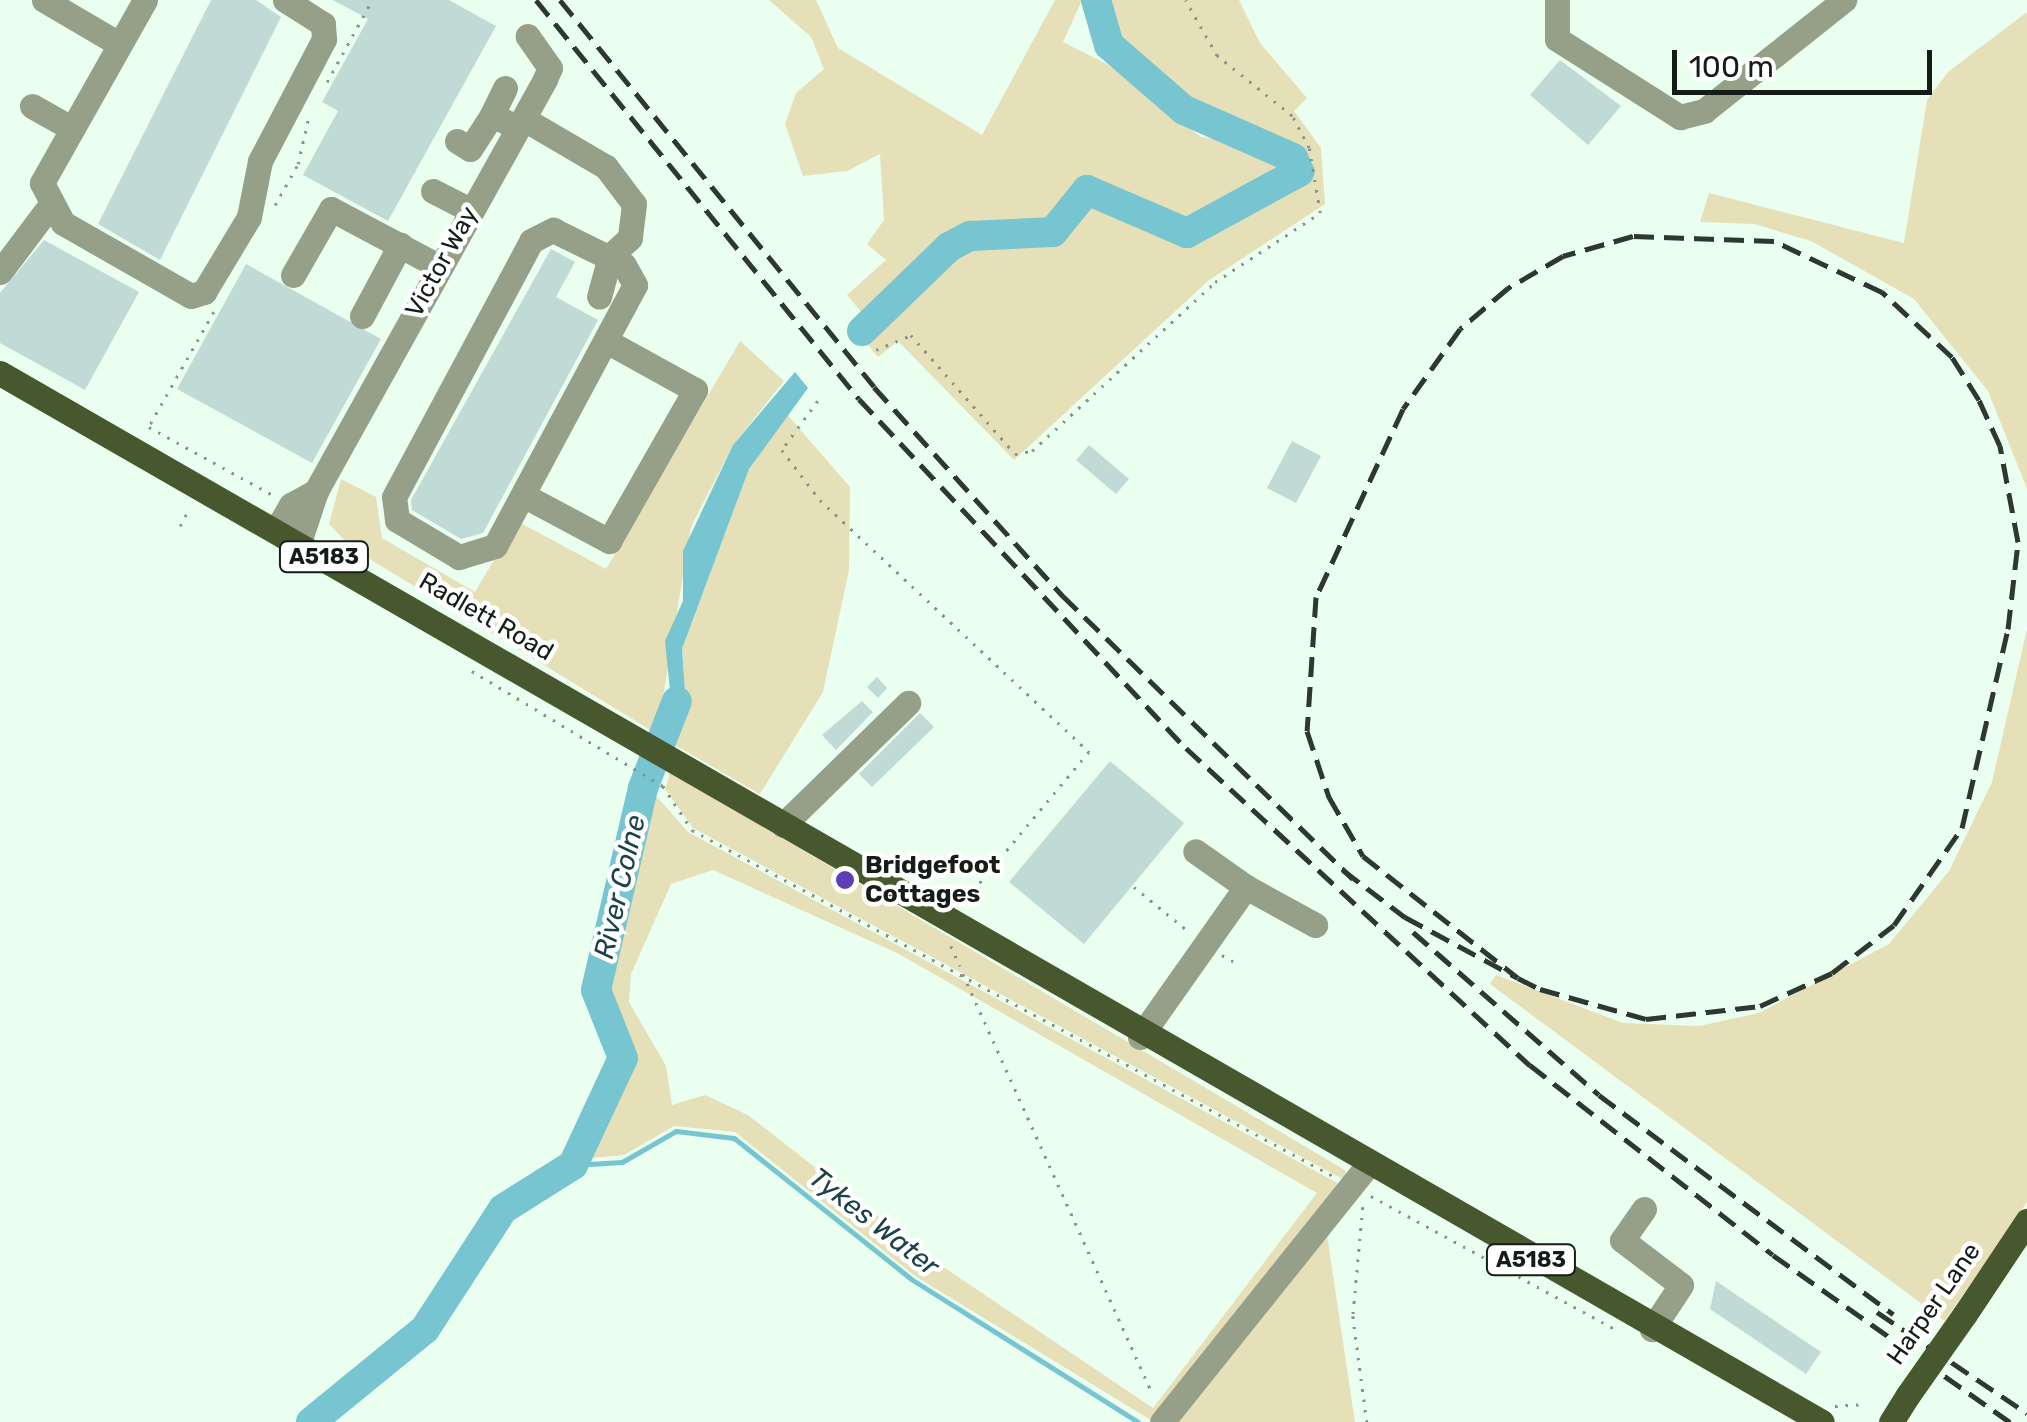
<!DOCTYPE html>
<html>
<head>
<meta charset="utf-8">
<style>
	body { margin:0 }
	#map { position:relative; width:2027px; height:1422px; overflow:hidden; background:#eaffef; font-family:Rubik,sans-serif }
	div>[style] { position:absolute }
	.green>* { inset:0; background:#e6e0b9 }
	.water>* { inset:0; background:#77c5d0 }
	.stream>* { height:5px; margin:-2.5px; padding:0 2.5px; transform-origin:2.5px; border-radius:2.5px; background:#77c5d0 }
	.river>* { height:30px; margin:-15px; padding:0 15px; transform-origin:15px; border-radius:15px; background:#77c5d0 }
	.building>* { inset:0; background:#c0dbd5 }
	.path>* { height:2.5px; margin-top:-1.25px; transform-origin:0; background:repeating-linear-gradient(90deg,#859388 0 2.5px,transparent 0 10.5px) }
	.minor>* { height:25px; margin:-12.5px; padding:0 12.5px; transform-origin:12.5px; border-radius:12.5px; background:#96a089 }
	.major>* { height:25px; margin:-12.5px; padding:0 12.5px; transform-origin:12.5px; border-radius:12.5px; background:#47582e }
	.rail>* { height:5px; margin-top:-2.5px; transform-origin:0; background:repeating-linear-gradient(90deg,#2f3731 0 20px,transparent 0 30px) }
	.major-bridge>* { height:25px; margin:-12.5px; padding:0 12.5px; transform-origin:12.5px; border-radius:12.5px; background:#47582e }
	.dots>* { width:28px; height:28px; translate:-50% -50%; box-sizing:border-box; border:5px solid #fff; border-radius:50% }
	span { translate:-50% -50%; white-space:nowrap; text-align:center; line-height:1.15; -webkit-text-stroke:9px #fff; paint-order:stroke }
	.shield-label span { padding:2px 8px; background:#fff; border:2px solid; border-radius:8px; -webkit-text-stroke-width:0 }
	.shield-label { font-size:22px; color:#161d18; font-weight:700 }
	.street-label { font-size:25px; color:#161d18 }
	.poi-label { font-size:25px; color:#161d18; font-weight:700 }
	.left { translate:0 -50%; text-align:left }
	.water-label { font-size:28px; color:#1d4247; font-style:italic }
	.scale { position:absolute; left:1672px; top:50px; width:260px; height:45px; box-sizing:border-box; border:5px solid #161d18; border-top:0; padding-left:12px; font-size:30px; line-height:35px; white-space:nowrap; color:#161d18; -webkit-text-stroke:8px #fff; paint-order:stroke }
</style>
</head>
<body>
<div id="map">
	<div class="green">
		<div style="clip-path:polygon(769px 0,816px 0,838px 48px,982px 135px,1055px 0,1082px 0,1063px 42px,1109px 65px,1201px 137px,1237px 142px,1282px 167px,1280px 180px,1190px 223px,1191px 234px,1280px 193px,1303px 174px,1296px 154px,1185px 105px,1113px 42px,1101px 0,1239px 0,1260px 43px,1307px 98px,1294px 111px,1321px 148px,1325px 204px,1208px 281px,1014px 460px,898px 341px,878px 357px,851px 324px,863px 314px,847px 295px,886px 260px,867px 244px,884px 220px,880px 154px,847px 171px,803px 176px,785px 124px,796px 93px,824px 69px,811px 37px)"></div>
		<div style="clip-path:polygon(2027px 12px,2027px 489px,1988px 391px,1914px 299px,1811px 241px,1754px 224px,1700px 222px,1709px 193px,1904px 243px,1927px 100px,1948px 72px)"></div>
		<div style="clip-path:polygon(740px 341px,784px 381px,733px 445px,691px 527px,657px 734px,353px 549px,329px 524px,341px 479px,376px 497px,382px 538px,475px 592px,517px 521px,606px 569px)"></div>
		<div style="clip-path:polygon(785px 412px,850px 487px,849px 570px,823px 692px,760px 794px,673px 744px,686px 704px,682px 649px,749px 469px)"></div>
		<div style="clip-path:polygon(2027px 629px,2027px 1202px,1945px 1321px,1490px 984px,1496px 975px,1623px 1023px,1699px 1026px,1759px 1013px,1889px 944px,1949px 871px,1992px 782px)"></div>
		<div style="clip-path:polygon(670px 772px,1345px 1170px,1350px 1183px,693px 828px,665px 789px)"></div>
		<div style="clip-path:polygon(evenodd,650px 789px,688px 832px,1343px 1186px,1154px 1422px,915px 1276px,735px 1132px,674px 1126px,624px 1155px,581px 1159px,629px 1057px,599px 986px,650px 789px,713px 870px,899px 954px,1317px 1193px,1153px 1408px,942px 1266px,748px 1115px,705px 1095px,672px 1105px,666px 1066px,629px 1002px,631px 974px,671px 884px,713px 870px)"></div>
		<div style="clip-path:polygon(1327px 1235px,1355px 1422px,1176px 1422px)"></div>
	</div>
	<div class="water">
		<div style="clip-path:polygon(795px 372px,808px 388px,749px 469px,682px 649px,686px 704px,673px 744px,657px 734px,670px 691px,665px 641px,683px 601px,683px 551px,733px 445px)"></div>
	</div>
	<div class="stream">
		<div style="left:573px;top:1165px;width:49px;rotate:-3.5deg"></div>
		<div style="left:622px;top:1162px;width:62px;rotate:-29.9deg"></div>
		<div style="left:676px;top:1131px;width:58px;rotate:6.9deg"></div>
		<div style="left:734px;top:1138px;width:226px;rotate:38.5deg"></div>
		<div style="left:911px;top:1279px;width:268px;rotate:32.2deg"></div>
	</div>
	<div class="river">
		<div style="left:862px;top:331px;width:121px;rotate:-44deg"></div>
		<div style="left:949px;top:247px;width:24px;rotate:-28deg"></div>
		<div style="left:970px;top:236px;width:83px;rotate:-2.8deg"></div>
		<div style="left:1053px;top:232px;width:54px;rotate:-51deg"></div>
		<div style="left:1087px;top:190px;width:109px;rotate:23.3deg"></div>
		<div style="left:1187px;top:233px;width:128px;rotate:-28.6deg"></div>
		<div style="left:1299px;top:172px;width:15px;rotate:-113deg"></div>
		<div style="left:1293px;top:158px;width:119px;rotate:-156.2deg"></div>
		<div style="left:1184px;top:110px;width:99px;rotate:-139.1deg"></div>
		<div style="left:1109px;top:45px;width:47px;rotate:-106.1deg"></div>
		<div style="left:311px;top:1422px;width:147px;rotate:-39.2deg"></div>
		<div style="left:425px;top:1329px;width:143px;rotate:-57deg"></div>
		<div style="left:503px;top:1209px;width:83px;rotate:-32.2deg"></div>
		<div style="left:573px;top:1165px;width:118px;rotate:-65deg"></div>
		<div style="left:623px;top:1058px;width:73px;rotate:-111.7deg"></div>
		<div style="left:596px;top:990px;width:207px;rotate:-76.9deg"></div>
		<div style="left:643px;top:788px;width:93px;rotate:-68.7deg"></div>
	</div>
	<div class="building">
		<div style="clip-path:polygon(211px 0,256px 0,281px 17px,160px 260px,98px 224px)"></div>
		<div style="clip-path:polygon(333px 0,449px 0,496px 26px,388px 221px,303px 175px,338px 111px,322px 102px,368px 19px)"></div>
		<div style="clip-path:polygon(1560px 60px,1621px 106px,1588px 145px,1530px 95px)"></div>
		<div style="clip-path:polygon(44px 240px,139px 292px,85px 390px,0 343px,0 293px)"></div>
		<div style="clip-path:polygon(551px 249px,575px 262px,556px 297px,598px 320px,483px 533px,461px 539px,412px 510px,411px 500px)"></div>
		<div style="clip-path:polygon(246px 264px,381px 339px,312px 463px,177px 389px)"></div>
		<div style="clip-path:polygon(1292px 441px,1321px 456px,1296px 503px,1267px 488px)"></div>
		<div style="clip-path:polygon(1089px 445px,1129px 479px,1116px 494px,1076px 460px)"></div>
		<div style="clip-path:polygon(877px 677px,887px 688px,878px 698px,867px 687px)"></div>
		<div style="clip-path:polygon(862px 701px,873px 712px,836px 750px,822px 735px)"></div>
		<div style="clip-path:polygon(920px 713px,934px 727px,872px 787px,859px 774px)"></div>
		<div style="clip-path:polygon(1110px 761px,1184px 823px,1084px 944px,1009px 882px)"></div>
		<div style="clip-path:polygon(1716px 1281px,1821px 1352px,1806px 1374px,1710px 1309px)"></div>
	</div>
	<div class="path">
		<div style="left:327px;top:82px;width:94px;rotate:-61.2deg"></div>
		<div style="left:275px;top:205px;width:47px;rotate:-60.7deg"></div>
		<div style="left:298px;top:164px;width:50px;rotate:-77.3deg"></div>
		<div style="left:214px;top:312px;width:132px;rotate:119.5deg"></div>
		<div style="left:149px;top:427px;width:139px;rotate:28.8deg"></div>
		<div style="left:876px;top:350px;width:38px;rotate:-23deg"></div>
		<div style="left:911px;top:335px;width:158px;rotate:48.8deg"></div>
		<div style="left:1015px;top:454px;width:17px;rotate:-10deg"></div>
		<div style="left:1032px;top:451px;width:249px;rotate:-42.7deg"></div>
		<div style="left:1215px;top:282px;width:126px;rotate:-33.3deg"></div>
		<div style="left:1320px;top:213px;width:66px;rotate:-99.6deg"></div>
		<div style="left:1309px;top:148px;width:36px;rotate:-118deg"></div>
		<div style="left:1292px;top:116px;width:96px;rotate:-141.3deg"></div>
		<div style="left:1217px;top:56px;width:64px;rotate:-119.7deg"></div>
		<div style="left:818px;top:401px;width:61px;rotate:126.3deg"></div>
		<div style="left:782px;top:450px;width:63px;rotate:52.8deg"></div>
		<div style="left:820px;top:500px;width:369px;rotate:43.1deg"></div>
		<div style="left:1089px;top:752px;width:195px;rotate:129.8deg"></div>
		<div style="left:180px;top:526px;width:19px;rotate:-62deg"></div>
		<div style="left:472px;top:671px;width:223px;rotate:31.1deg"></div>
		<div style="left:663px;top:786px;width:53px;rotate:56.6deg"></div>
		<div style="left:692px;top:830px;width:728px;rotate:28.36deg"></div>
		<div style="left:1134px;top:887px;width:68px;rotate:39.1deg"></div>
		<div style="left:951px;top:946px;width:22px;rotate:66deg"></div>
		<div style="left:1222px;top:955px;width:18px;rotate:29deg"></div>
		<div style="left:963px;top:974px;width:462px;rotate:65.7deg"></div>
		<div style="left:1371px;top:1196px;width:282px;rotate:28.6deg"></div>
		<div style="left:1363px;top:1207px;width:109px;rotate:95.2deg"></div>
		<div style="left:1353px;top:1316px;width:107px;rotate:82.5deg"></div>
		<div style="left:1835px;top:1406px;width:29px;rotate:-4deg"></div>
	</div>
	<div class="minor">
		<div style="left:44px;top:0;width:87px;rotate:30.4deg"></div>
		<div style="left:145px;top:0;width:210px;rotate:119.4deg"></div>
		<div style="left:42px;top:183px;width:45px;rotate:62.3deg"></div>
		<div style="left:63px;top:223px;width:147px;rotate:29.7deg"></div>
		<div style="left:191px;top:296px;width:14px;rotate:-17deg"></div>
		<div style="left:204px;top:292px;width:87px;rotate:-59deg"></div>
		<div style="left:249px;top:217px;width:57px;rotate:-78.9deg"></div>
		<div style="left:260px;top:161px;width:138px;rotate:-62.3deg"></div>
		<div style="left:324px;top:39px;width:15px;rotate:-94deg"></div>
		<div style="left:323px;top:24px;width:45px;rotate:-147.7deg"></div>
		<div style="left:1557px;top:0;width:39px;rotate:90deg"></div>
		<div style="left:1557px;top:39px;width:146px;rotate:32.4deg"></div>
		<div style="left:1680px;top:117px;width:25px;rotate:-14deg"></div>
		<div style="left:1704px;top:111px;width:179px;rotate:-38.4deg"></div>
		<div style="left:505px;top:88px;width:30px;rotate:116deg"></div>
		<div style="left:492px;top:115px;width:28px;rotate:26deg"></div>
		<div style="left:32px;top:106px;width:45px;rotate:29.4deg"></div>
		<div style="left:524px;top:119px;width:95px;rotate:30.3deg"></div>
		<div style="left:606px;top:167px;width:46px;rotate:52.9deg"></div>
		<div style="left:634px;top:204px;width:34px;rotate:97deg"></div>
		<div style="left:630px;top:238px;width:27px;rotate:138deg"></div>
		<div style="left:610px;top:256px;width:42px;rotate:105deg"></div>
		<div style="left:457px;top:141px;width:15px;rotate:32deg"></div>
		<div style="left:470px;top:149px;width:40px;rotate:-57.1deg"></div>
		<div style="left:433px;top:191px;width:42px;rotate:27.2deg"></div>
		<div style="left:553px;top:230px;width:79px;rotate:26.2deg"></div>
		<div style="left:624px;top:265px;width:23px;rotate:61deg"></div>
		<div style="left:635px;top:285px;width:296px;rotate:118.2deg"></div>
		<div style="left:495px;top:546px;width:38px;rotate:163deg"></div>
		<div style="left:459px;top:557px;width:72px;rotate:-149.2deg"></div>
		<div style="left:397px;top:520px;width:23px;rotate:-97deg"></div>
		<div style="left:394px;top:497px;width:290px;rotate:-61.8deg"></div>
		<div style="left:531px;top:241px;width:25px;rotate:-27deg"></div>
		<div style="left:0;top:272px;width:81px;rotate:-53deg"></div>
		<div style="left:293px;top:275px;width:76px;rotate:-60.1deg"></div>
		<div style="left:331px;top:209px;width:123px;rotate:28deg"></div>
		<div style="left:362px;top:316px;width:81px;rotate:-61.8deg"></div>
		<div style="left:316px;top:491px;width:471px;rotate:-60.9deg"></div>
		<div style="left:545px;top:79px;width:12px;rotate:-66deg"></div>
		<div style="left:550px;top:68px;width:39px;rotate:-125deg"></div>
		<div style="left:523px;top:495px;width:98px;rotate:28.1deg"></div>
		<div style="left:609px;top:541px;width:174px;rotate:-60.3deg"></div>
		<div style="left:695px;top:390px;width:99px;rotate:-151.1deg"></div>
		<div style="left:277px;top:529px;width:28px;rotate:-60deg"></div>
		<div style="left:291px;top:505px;width:29px;rotate:-29deg"></div>
		<div style="left:316px;top:491px;width:54px;rotate:108.4deg"></div>
		<div style="left:783px;top:825px;width:175px;rotate:-44.3deg"></div>
		<div style="left:1246px;top:887px;width:79px;rotate:28.8deg"></div>
		<div style="left:1140px;top:1037px;width:184px;rotate:-54.8deg"></div>
		<div style="left:1246px;top:887px;width:62px;rotate:-144.8deg"></div>
		<div style="left:1644px;top:1209px;width:38px;rotate:125deg"></div>
		<div style="left:1622px;top:1240px;width:74px;rotate:37.3deg"></div>
		<div style="left:1681px;top:1285px;width:53px;rotate:123.4deg"></div>
		<div style="left:1162px;top:1422px;width:328px;rotate:-51.3deg"></div>
	</div>
	<div class="major">
		<div style="left:0;top:373px;width:2102px;rotate:29.93deg"></div>
		<div style="left:1965px;top:1314px;width:112px;rotate:-56.3deg"></div>
		<div style="left:1891px;top:1422px;width:32px;rotate:-58deg"></div>
	</div>
	<div class="rail">
		<div style="left:536px;top:0;width:513px;rotate:51.01deg"></div>
		<div style="left:859px;top:399px;width:478px;rotate:46.9deg"></div>
		<div style="left:1186px;top:748px;width:468px;rotate:42.7deg"></div>
		<div style="left:1530px;top:1065px;width:308px;rotate:38deg"></div>
		<div style="left:1773px;top:1255px;width:290px;rotate:35.2deg"></div>
		<div style="left:560px;top:0;width:498px;rotate:50.9deg"></div>
		<div style="left:874px;top:387px;width:282px;rotate:47.9deg"></div>
		<div style="left:1063px;top:596px;width:405px;rotate:44.3deg"></div>
		<div style="left:1343px;top:870px;width:78px;rotate:37.2deg"></div>
		<div style="left:1405px;top:917px;width:128px;rotate:28.4deg"></div>
		<div style="left:1518px;top:978px;width:25px;rotate:27deg"></div>
		<div style="left:1540px;top:989px;width:110px;rotate:15.8deg"></div>
		<div style="left:1646px;top:1019px;width:115px;rotate:-6.5deg"></div>
		<div style="left:1760px;top:1006px;width:79px;rotate:-24.6deg"></div>
		<div style="left:1832px;top:973px;width:78px;rotate:-37.7deg"></div>
		<div style="left:1894px;top:925px;width:118px;rotate:-55deg"></div>
		<div style="left:1962px;top:828px;width:204px;rotate:-77deg"></div>
		<div style="left:2008px;top:629px;width:88px;rotate:-83.4deg"></div>
		<div style="left:2018px;top:542px;width:98px;rotate:-100.6deg"></div>
		<div style="left:2000px;top:446px;width:51px;rotate:-114.5deg"></div>
		<div style="left:1979px;top:400px;width:51px;rotate:-122.1deg"></div>
		<div style="left:1952px;top:357px;width:96px;rotate:-137.1deg"></div>
		<div style="left:1882px;top:292px;width:119px;rotate:-154.7deg"></div>
		<div style="left:1774px;top:241px;width:141px;rotate:-178deg"></div>
		<div style="left:1633px;top:236px;width:73px;rotate:164.1deg"></div>
		<div style="left:1563px;top:256px;width:64px;rotate:149.8deg"></div>
		<div style="left:1508px;top:288px;width:63px;rotate:139.5deg"></div>
		<div style="left:1460px;top:329px;width:98px;rotate:125.5deg"></div>
		<div style="left:1403px;top:409px;width:207px;rotate:114.8deg"></div>
		<div style="left:1316px;top:597px;width:134px;rotate:93.8deg"></div>
		<div style="left:1307px;top:731px;width:70px;rotate:71.6deg"></div>
		<div style="left:1329px;top:797px;width:68px;rotate:60deg"></div>
		<div style="left:1363px;top:856px;width:197px;rotate:38.2deg"></div>
		<div style="left:1413px;top:932px;width:247px;rotate:41.2deg"></div>
		<div style="left:1599px;top:1095px;width:367px;rotate:36.7deg"></div>
		<div style="left:1877px;top:1312px;width:181px;rotate:34deg"></div>
	</div>
	<div class="major-bridge">
		<div style="left:1908px;top:1395px;width:99px;rotate:-54.9deg"></div>
	</div>
	<div class="dots">
		<div style="left:845px;top:880px;background:#5d40b8"></div>
	</div>
	<div class="shield-label">
		<span style="left:324px;top:557px">A5183</span>
		<span style="left:1531px;top:1260px">A5183</span>
	</div>
	<div class="street-label">
		<span style="left:442px;top:262px;rotate:-61deg">Victor Way</span>
		<span style="left:486px;top:617px;rotate:30deg">Radlett Road</span>
		<span style="left:1934px;top:1304px;rotate:-55deg">Harper Lane</span>
	</div>
	<div class="poi-label">
		<span class="left" style="left:865px;top:880px">Bridgefoot<br>Cottages</span>
	</div>
	<div class="water-label">
		<span style="left:620px;top:887px;rotate:-77deg">River Colne</span>
		<span style="left:874px;top:1222px;rotate:38deg">Tykes Water</span>
	</div>
	<div class="scale">100 m</div>
</div>
</body>
</html>
